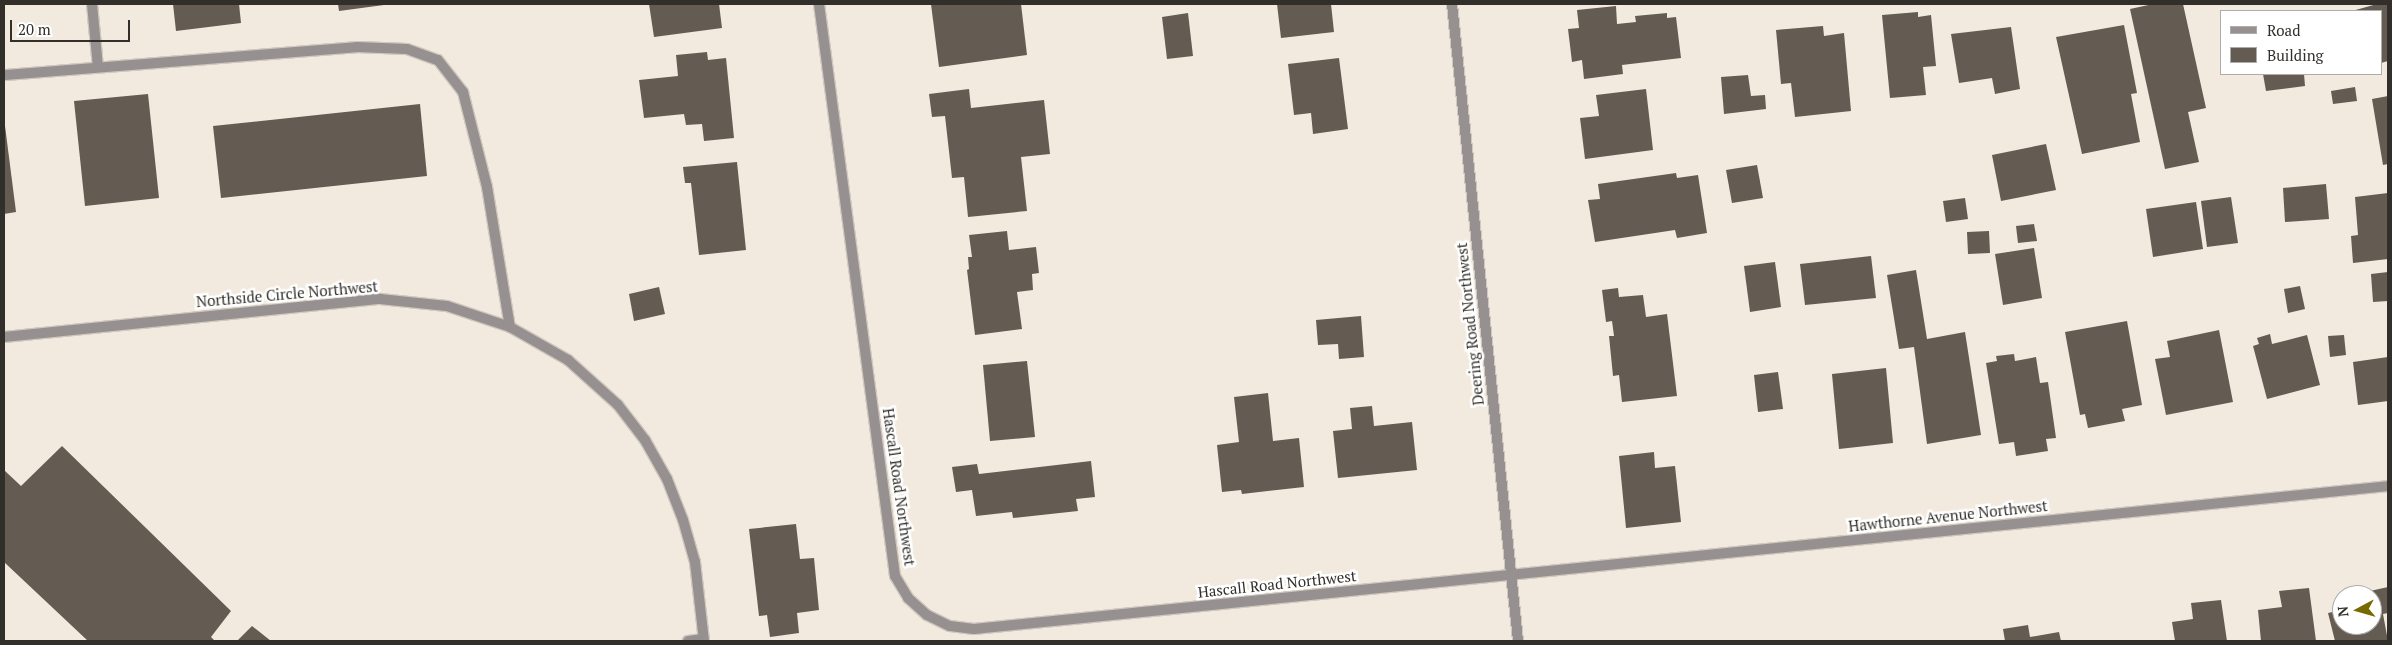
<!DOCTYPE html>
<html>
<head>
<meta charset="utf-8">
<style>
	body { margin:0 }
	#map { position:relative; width:2392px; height:645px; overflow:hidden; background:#f2eadf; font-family:"PT Serif",serif }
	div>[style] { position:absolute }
	.building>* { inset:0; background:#645b52 }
	.roads { filter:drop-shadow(1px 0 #cfc8be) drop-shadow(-1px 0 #cfc8be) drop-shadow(0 1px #cfc8be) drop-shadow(0 -1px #cfc8be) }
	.service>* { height:10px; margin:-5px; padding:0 5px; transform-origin:5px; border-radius:5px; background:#969090 }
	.minor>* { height:10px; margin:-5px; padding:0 5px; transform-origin:5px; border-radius:5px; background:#969090 }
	span { translate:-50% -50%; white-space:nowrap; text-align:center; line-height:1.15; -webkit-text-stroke:5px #fff; paint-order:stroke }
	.street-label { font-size:15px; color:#322f2a }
	.frame { position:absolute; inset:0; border:5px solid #322f2a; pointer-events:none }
	.legend { position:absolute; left:2220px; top:10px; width:162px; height:65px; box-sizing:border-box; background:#fff; border:1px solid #adacaa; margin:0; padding:6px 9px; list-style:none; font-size:15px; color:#322f2a }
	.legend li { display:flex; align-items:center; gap:10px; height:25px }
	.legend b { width:25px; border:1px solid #adacaa }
	.north { position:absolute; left:2332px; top:585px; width:50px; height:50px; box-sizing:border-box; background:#fff; border:1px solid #adacaa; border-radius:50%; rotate:264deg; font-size:14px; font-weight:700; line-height:20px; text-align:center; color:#322f2a }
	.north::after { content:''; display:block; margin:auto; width:18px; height:22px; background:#786900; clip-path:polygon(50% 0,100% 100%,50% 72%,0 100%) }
	.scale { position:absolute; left:10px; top:20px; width:120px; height:22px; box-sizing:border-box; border:2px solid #322f2a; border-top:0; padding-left:6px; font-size:15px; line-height:18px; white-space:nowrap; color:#322f2a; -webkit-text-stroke:4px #fff; paint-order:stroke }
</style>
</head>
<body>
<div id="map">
	<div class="building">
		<div style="clip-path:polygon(173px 4px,239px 4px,241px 23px,176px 31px)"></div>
		<div style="clip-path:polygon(338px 4px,384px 4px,384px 5px,339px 11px)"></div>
		<div style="clip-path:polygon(649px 4px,719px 4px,722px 28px,654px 37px)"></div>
		<div style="clip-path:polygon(931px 4px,1021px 4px,1027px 55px,939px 67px)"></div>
		<div style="clip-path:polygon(1277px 4px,1331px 4px,1334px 32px,1281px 38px)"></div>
		<div style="clip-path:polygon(2153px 4px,2183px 4px,2206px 108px,2188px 112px,2199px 162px,2165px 169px,2130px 9px)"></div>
		<div style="clip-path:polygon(2377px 4px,2388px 4px,2388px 61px,2381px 63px,2381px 11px,2352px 11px)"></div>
		<div style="clip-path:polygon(1616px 6px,1617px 24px,1636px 22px,1635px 16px,1667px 13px,1667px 18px,1676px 17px,1681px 58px,1622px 65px,1623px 74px,1584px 79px,1582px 60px,1572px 62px,1568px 29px,1579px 28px,1577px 10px)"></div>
		<div style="clip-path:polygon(1918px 12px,1918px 17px,1931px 15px,1936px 66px,1923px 67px,1926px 95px,1890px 98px,1882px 15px)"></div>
		<div style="clip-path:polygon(1188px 13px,1193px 56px,1167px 59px,1162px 17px)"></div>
		<div style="clip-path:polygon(2124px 25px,2137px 93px,2131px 94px,2140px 142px,2082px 154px,2056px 37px)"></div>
		<div style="clip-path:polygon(1823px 26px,1824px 36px,1844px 33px,1851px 111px,1795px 117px,1791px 83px,1781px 84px,1776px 30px)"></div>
		<div style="clip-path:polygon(2011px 27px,2020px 89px,1995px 94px,1992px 78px,1959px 83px,1951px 34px)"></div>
		<div style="clip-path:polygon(707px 52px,708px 60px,726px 58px,734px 138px,704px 141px,702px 124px,686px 125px,684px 114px,644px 118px,639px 80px,678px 76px,676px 55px)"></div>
		<div style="clip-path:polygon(1339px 58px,1348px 129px,1313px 134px,1311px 113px,1294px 115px,1288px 64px)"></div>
		<div style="clip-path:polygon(2263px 74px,2304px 74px,2305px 86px,2266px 91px)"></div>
		<div style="clip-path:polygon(1748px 75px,1751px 96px,1765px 95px,1766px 109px,1724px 114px,1721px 77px)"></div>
		<div style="clip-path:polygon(2355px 87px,2357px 101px,2333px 104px,2331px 91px)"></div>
		<div style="clip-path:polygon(969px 89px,971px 108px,1044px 100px,1050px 154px,1021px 157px,1027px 211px,968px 217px,964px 177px,952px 178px,945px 116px,932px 117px,929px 94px)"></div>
		<div style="clip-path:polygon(1646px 89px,1653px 150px,1585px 159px,1580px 118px,1599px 116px,1596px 95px)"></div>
		<div style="clip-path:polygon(148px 94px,159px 198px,85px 206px,74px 101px)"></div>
		<div style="clip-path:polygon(2388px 96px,2388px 164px,2383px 165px,2372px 99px)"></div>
		<div style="clip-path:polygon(420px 104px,427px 176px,221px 198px,213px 126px)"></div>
		<div style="clip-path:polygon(4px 118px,16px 212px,4px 214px)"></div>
		<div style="clip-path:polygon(2046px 144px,2056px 190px,2001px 201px,1992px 155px)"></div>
		<div style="clip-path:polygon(737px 162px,746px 250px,699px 255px,691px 183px,685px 183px,683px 167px)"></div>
		<div style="clip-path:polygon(1757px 165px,1763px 198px,1732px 203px,1726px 170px)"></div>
		<div style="clip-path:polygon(1676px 173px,1677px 178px,1698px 175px,1707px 233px,1677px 238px,1675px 230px,1595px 242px,1588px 200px,1600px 199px,1598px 184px)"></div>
		<div style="clip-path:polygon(2326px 184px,2329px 219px,2285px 222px,2283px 188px)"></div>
		<div style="clip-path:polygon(2388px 193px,2388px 259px,2353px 263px,2351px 236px,2358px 235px,2355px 197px)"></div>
		<div style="clip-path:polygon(2231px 197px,2238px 243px,2207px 247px,2201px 201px)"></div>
		<div style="clip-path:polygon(1965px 198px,1968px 219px,1946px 222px,1943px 201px)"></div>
		<div style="clip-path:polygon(2196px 202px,2203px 249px,2153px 257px,2146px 209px)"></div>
		<div style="clip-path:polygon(2034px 224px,2037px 241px,2018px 243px,2016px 226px)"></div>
		<div style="clip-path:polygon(1007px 231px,1009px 250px,1036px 247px,1039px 273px,1032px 274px,1033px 290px,1017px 292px,1022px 329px,975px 335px,967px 270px,969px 269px,968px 257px,972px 257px,969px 235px)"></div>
		<div style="clip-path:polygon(1989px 231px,1990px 253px,1968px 254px,1967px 232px)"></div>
		<div style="clip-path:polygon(2034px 248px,2042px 298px,2003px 305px,1995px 254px)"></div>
		<div style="clip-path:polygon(1871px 256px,1876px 298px,1805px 305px,1800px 264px)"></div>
		<div style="clip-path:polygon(1775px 262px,1781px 307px,1750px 312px,1744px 266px)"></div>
		<div style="clip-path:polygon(1916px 270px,1927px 339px,1965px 332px,1981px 435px,1927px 444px,1914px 347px,1899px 349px,1887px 275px)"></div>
		<div style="clip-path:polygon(2388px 272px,2388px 301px,2373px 302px,2371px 274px)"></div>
		<div style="clip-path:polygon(2300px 286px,2305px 309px,2288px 313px,2284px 289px)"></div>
		<div style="clip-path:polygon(659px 287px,665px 314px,634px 321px,629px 294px)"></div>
		<div style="clip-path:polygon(1618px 288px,1619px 297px,1643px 295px,1646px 317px,1667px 314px,1677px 396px,1622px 402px,1619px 375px,1613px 376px,1609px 336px,1614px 336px,1612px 321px,1606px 322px,1602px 290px)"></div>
		<div style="clip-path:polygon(1361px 316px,1364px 357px,1339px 359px,1338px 344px,1318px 345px,1316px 320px)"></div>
		<div style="clip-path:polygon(2127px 321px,2142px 405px,2122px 409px,2125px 421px,2088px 428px,2085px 414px,2080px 415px,2065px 332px)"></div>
		<div style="clip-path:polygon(2219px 330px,2233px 402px,2166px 415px,2155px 359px,2170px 357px,2167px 341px)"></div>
		<div style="clip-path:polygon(2270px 334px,2272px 344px,2307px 335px,2320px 385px,2267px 399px,2253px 346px,2259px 344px,2257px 338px)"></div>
		<div style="clip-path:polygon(2344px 335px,2346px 355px,2330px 357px,2328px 336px)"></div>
		<div style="clip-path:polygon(2014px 354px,2015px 361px,2036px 357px,2040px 383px,2048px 382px,2056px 438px,2046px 439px,2048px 451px,2016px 456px,2014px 442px,1999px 444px,1986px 363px,1997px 361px,1996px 356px)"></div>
		<div style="clip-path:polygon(2388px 357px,2388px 401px,2358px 405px,2353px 362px)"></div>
		<div style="clip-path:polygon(1027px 361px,1035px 437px,990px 441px,983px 365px)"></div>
		<div style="clip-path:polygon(1886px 368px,1893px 443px,1839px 449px,1832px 374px)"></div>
		<div style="clip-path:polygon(1778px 372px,1783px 409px,1758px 412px,1754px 375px)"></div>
		<div style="clip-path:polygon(1268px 393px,1273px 441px,1299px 438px,1304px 487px,1242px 494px,1241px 490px,1222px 492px,1217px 445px,1239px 442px,1234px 397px)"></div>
		<div style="clip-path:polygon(1372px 406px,1374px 426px,1412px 422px,1417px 470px,1338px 478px,1333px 431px,1352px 429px,1350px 408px)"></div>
		<div style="clip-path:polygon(62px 446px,231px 611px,211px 637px,215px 641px,88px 641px,4px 562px,4px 470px,21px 486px)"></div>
		<div style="clip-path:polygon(1654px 452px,1655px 468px,1675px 466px,1681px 522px,1626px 528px,1619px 456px)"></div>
		<div style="clip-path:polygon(1091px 461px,1095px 497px,1076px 499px,1078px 511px,1013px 518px,1012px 512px,976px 516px,972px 490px,956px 492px,952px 467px,977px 464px,979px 474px)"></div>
		<div style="clip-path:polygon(796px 524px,800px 559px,814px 558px,819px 610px,797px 613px,799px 633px,770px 637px,767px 615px,759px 616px,749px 529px)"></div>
		<div style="clip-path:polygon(2388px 587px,2388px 613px,2383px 614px,2388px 641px,2335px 641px,2328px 613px,2342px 610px,2342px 625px,2372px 625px,2370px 591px)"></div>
		<div style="clip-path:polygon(2309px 588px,2316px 641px,2261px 641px,2258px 610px,2282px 607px,2279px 591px)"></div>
		<div style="clip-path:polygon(2221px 600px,2227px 641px,2175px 641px,2172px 622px,2193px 619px,2191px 603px)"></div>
		<div style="clip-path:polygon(2028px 625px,2030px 637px,2059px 632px,2061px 641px,2005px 641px,2003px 629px)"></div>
		<div style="clip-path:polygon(252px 626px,271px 641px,237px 641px)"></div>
	</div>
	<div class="roads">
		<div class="service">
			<div style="left:357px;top:47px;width:50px;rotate:2.3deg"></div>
			<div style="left:407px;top:49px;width:33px;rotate:20deg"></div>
			<div style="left:438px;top:60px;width:41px;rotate:52deg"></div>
			<div style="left:463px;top:92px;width:98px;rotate:75.8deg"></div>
			<div style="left:487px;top:187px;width:142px;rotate:80.7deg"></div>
			<div style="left:688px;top:641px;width:15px;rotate:-8deg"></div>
		</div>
		<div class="minor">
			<div style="left:92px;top:4px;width:63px;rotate:84.6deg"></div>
			<div style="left:819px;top:4px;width:577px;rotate:82.43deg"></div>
			<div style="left:895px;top:576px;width:26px;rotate:59deg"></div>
			<div style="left:908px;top:598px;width:25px;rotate:42deg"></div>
			<div style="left:927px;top:615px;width:25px;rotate:26deg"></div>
			<div style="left:950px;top:626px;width:24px;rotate:7deg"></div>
			<div style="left:974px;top:629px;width:1421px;rotate:-5.77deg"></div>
			<div style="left:1452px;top:4px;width:640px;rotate:84.08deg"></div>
			<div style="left:4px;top:75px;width:354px;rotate:-4.5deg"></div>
			<div style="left:4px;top:337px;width:378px;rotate:-5.8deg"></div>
			<div style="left:380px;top:299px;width:67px;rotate:6deg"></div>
			<div style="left:447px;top:306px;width:66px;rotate:18.4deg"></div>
			<div style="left:510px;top:327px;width:67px;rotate:29.6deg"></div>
			<div style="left:568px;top:360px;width:67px;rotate:42deg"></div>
			<div style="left:618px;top:405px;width:44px;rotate:52.4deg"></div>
			<div style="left:645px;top:440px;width:45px;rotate:60.6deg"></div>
			<div style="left:667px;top:479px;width:44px;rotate:68.7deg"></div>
			<div style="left:683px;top:520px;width:44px;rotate:74.1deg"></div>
			<div style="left:695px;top:562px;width:80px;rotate:83.5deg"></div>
		</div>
	</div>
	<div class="street-label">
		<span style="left:287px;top:294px;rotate:-5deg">Northside Circle Northwest</span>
		<span style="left:1470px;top:324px;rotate:-96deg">Deering Road Northwest</span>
		<span style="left:899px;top:487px;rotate:82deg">Hascall Road Northwest</span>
		<span style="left:1948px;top:516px;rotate:-6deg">Hawthorne Avenue Northwest</span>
		<span style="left:1277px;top:584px;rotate:-6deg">Hascall Road Northwest</span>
	</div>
	<div class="frame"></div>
	<ul class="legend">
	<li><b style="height:6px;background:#969090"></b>Road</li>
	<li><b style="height:14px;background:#645b52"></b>Building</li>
	</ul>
	<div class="north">N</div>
	<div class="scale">20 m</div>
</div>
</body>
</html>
